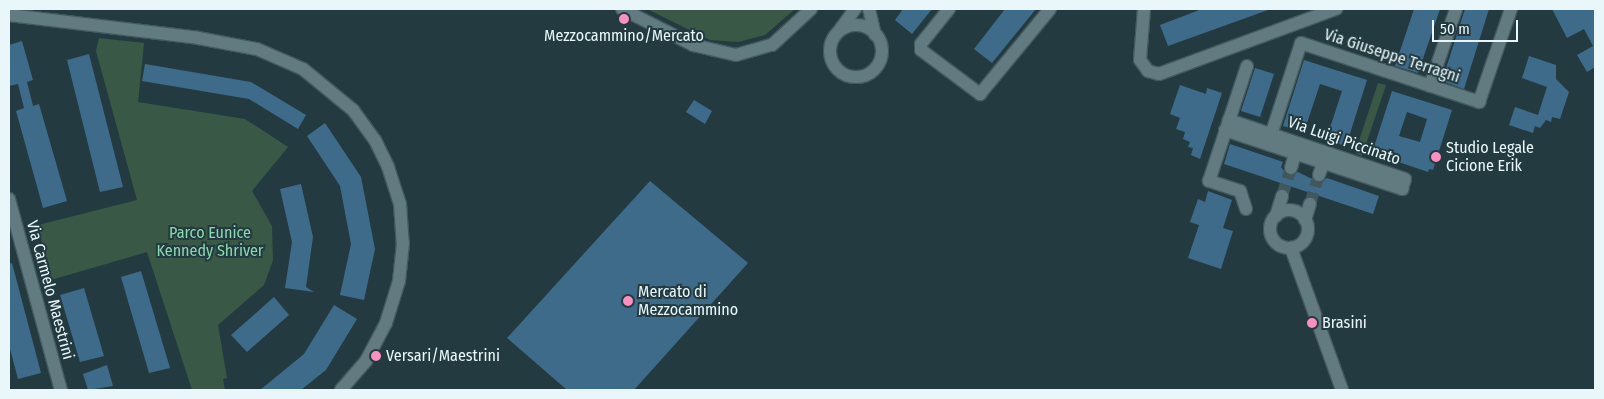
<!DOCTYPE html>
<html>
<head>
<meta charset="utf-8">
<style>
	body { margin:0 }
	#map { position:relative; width:1604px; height:399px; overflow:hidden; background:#233b40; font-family:"Fira Sans Condensed",sans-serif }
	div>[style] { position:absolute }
	.green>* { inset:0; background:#3a5846 }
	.building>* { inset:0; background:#3e6b8a }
	.street-tunnel>* { height:12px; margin-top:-6px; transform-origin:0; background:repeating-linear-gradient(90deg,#41575c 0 12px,transparent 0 18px) }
	.roads { filter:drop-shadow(1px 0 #43595e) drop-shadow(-1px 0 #43595e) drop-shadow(0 1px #43595e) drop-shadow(0 -1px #43595e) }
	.street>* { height:12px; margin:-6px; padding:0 6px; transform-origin:6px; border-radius:6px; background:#617b81 }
	.street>.ring { margin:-6px; padding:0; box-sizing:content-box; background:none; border:12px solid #617b81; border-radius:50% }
	.secondary>* { height:12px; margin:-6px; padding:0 6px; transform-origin:6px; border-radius:6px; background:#617b81 }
	.dots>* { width:14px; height:14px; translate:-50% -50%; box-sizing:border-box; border:2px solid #233b40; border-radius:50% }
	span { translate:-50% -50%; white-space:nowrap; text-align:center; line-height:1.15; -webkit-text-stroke:4px #233b40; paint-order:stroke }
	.poi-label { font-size:16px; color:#e9f7fb }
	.left { translate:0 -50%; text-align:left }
	.street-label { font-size:16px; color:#e9f7fb }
	.park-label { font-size:16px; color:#8bd9ac }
	.frame { position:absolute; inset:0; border:10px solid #e9f7fb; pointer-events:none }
	.scale { position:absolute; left:1432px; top:20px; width:86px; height:22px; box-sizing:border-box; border:2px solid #e9f7fb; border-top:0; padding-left:6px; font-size:15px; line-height:18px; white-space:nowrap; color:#e9f7fb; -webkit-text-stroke:4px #233b40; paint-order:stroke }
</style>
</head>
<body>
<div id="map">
	<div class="green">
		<div style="clip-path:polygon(647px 9px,795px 9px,765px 35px,738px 42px,710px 40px)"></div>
		<div style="clip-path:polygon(99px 38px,144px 43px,138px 102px,245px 119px,288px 147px,252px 191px,272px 226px,273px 260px,264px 285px,218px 325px,227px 378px,223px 379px,225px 390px,192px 390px,147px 252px,51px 280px,38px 225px,137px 200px,96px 51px)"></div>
		<div style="clip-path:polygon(1378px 83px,1386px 85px,1362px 156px,1355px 153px)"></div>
	</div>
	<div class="building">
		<div style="clip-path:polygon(903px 9px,932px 9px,912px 34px,895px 20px)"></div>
		<div style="clip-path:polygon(1005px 9px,1036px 9px,992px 63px,974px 49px)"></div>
		<div style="clip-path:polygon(1202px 9px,1267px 9px,1268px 10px,1168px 46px,1160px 25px)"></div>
		<div style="clip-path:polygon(1414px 9px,1440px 9px,1418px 73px,1395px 66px)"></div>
		<div style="clip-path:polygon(1465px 9px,1489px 9px,1464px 89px,1442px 81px)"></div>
		<div style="clip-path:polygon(1552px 9px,1595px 9px,1595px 67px,1587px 72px,1577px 55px,1593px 46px,1584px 29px,1567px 38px)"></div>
		<div style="clip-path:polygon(22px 41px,33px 80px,27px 82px,33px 106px,39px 104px,67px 201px,43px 208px,16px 111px,24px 108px,18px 84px,9px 86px,9px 45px)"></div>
		<div style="clip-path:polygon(89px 54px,123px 187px,100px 192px,67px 60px)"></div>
		<div style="clip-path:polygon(1529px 56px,1556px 65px,1556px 79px,1569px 92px,1560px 119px,1552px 117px,1551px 122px,1546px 120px,1540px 128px,1535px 126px,1533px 133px,1509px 125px,1515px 107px,1538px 115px,1547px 87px,1522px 78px)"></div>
		<div style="clip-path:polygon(1304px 60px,1367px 80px,1346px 146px,1326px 140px,1342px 91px,1320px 84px,1304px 132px,1283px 126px)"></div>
		<div style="clip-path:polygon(145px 64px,251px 82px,306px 115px,298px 129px,249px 99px,142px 81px)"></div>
		<div style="clip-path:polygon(1255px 68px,1274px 74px,1260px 117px,1241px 111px)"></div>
		<div style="clip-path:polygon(1180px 85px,1206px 94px,1207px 88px,1222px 93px,1200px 159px,1191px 155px,1193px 148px,1188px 147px,1190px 142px,1183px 139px,1185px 132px,1176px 129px,1180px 118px,1170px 114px)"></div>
		<div style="clip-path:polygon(evenodd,1392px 91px,1452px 110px,1433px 170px,1429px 169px,1428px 172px,1372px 153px,1392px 91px,1407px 112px,1427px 119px,1420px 142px,1399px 136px,1407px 112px)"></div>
		<div style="clip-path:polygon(694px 100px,712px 111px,705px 124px,686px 112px)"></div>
		<div style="clip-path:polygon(325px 123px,361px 177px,375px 249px,364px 300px,340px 295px,351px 244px,340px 186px,307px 136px)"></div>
		<div style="clip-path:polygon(1230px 144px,1283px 162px,1281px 167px,1288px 176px,1298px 172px,1320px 183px,1327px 178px,1379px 196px,1373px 214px,1224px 164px)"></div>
		<div style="clip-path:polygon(650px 181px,748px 263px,634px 390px,567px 390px,507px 338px)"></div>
		<div style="clip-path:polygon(301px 184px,313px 237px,306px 287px,314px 292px,285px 288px,292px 242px,280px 189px)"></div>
		<div style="clip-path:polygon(1208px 191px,1232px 200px,1223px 228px,1233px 231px,1221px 269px,1188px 258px,1199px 225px,1190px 222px,1198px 199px,1205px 202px)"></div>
		<div style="clip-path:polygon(12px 263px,41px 373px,18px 379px,9px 345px,9px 264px)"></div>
		<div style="clip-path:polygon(141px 271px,170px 368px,149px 373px,121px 277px)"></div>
		<div style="clip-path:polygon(84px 288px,104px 356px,80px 362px,60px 295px)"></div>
		<div style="clip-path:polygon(274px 297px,289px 315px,247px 352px,231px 335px)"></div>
		<div style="clip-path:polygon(334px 305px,357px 319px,326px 370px,301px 390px,260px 390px,304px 354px)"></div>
		<div style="clip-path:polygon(107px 365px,113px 386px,88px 390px,83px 374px)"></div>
	</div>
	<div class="street-tunnel">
		<div style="left:1282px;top:196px;width:29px;rotate:-72deg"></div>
		<div style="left:1310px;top:204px;width:30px;rotate:-73deg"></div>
	</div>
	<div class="roads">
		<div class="street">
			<div style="left:869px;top:9px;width:26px;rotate:77deg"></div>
			<div style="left:949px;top:9px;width:45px;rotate:128.7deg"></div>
			<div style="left:921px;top:44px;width:6px;rotate:90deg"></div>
			<div style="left:921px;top:50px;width:74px;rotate:36.7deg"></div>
			<div style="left:980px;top:94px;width:110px;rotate:-50.5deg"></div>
			<div style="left:1144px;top:9px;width:51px;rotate:94.5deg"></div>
			<div style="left:1140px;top:60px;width:14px;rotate:54deg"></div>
			<div style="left:1148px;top:71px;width:11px;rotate:15deg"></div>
			<div style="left:1159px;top:74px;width:189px;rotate:-20.2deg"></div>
			<div class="ring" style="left:830px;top:25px;width:40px;height:40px"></div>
			<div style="left:839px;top:31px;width:27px;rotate:-54deg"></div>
			<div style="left:1430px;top:86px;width:81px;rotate:-71.3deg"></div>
			<div style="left:1225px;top:130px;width:187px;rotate:18.4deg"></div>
			<div style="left:1402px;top:189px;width:10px;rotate:-73deg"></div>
			<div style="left:1405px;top:179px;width:186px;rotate:-161.5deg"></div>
			<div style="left:1268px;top:144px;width:106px;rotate:-71.9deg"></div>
			<div style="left:1301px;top:43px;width:188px;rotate:18.3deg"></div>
			<div style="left:1479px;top:102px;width:98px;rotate:-71deg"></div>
			<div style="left:1291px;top:168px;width:15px;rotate:-74deg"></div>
			<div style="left:1319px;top:175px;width:21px;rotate:-71deg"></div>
			<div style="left:1246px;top:209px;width:19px;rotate:-108deg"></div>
			<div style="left:1240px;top:191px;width:33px;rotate:-162deg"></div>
			<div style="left:1209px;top:181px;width:121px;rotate:-71.7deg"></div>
			<div class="ring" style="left:1270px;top:210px;width:26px;height:26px"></div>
			<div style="left:1276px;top:216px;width:21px;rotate:-73deg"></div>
			<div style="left:1305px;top:220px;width:17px;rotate:-73deg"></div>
			<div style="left:1291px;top:248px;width:151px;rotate:70.2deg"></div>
		</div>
		<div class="secondary">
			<div style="left:622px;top:9px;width:80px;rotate:26.9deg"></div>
			<div style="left:693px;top:45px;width:44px;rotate:13.1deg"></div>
			<div style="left:736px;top:55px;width:37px;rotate:-16deg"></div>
			<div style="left:772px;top:45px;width:53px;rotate:-42.7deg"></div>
			<div style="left:9px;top:15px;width:190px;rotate:6.9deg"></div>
			<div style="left:198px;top:38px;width:60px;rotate:10.6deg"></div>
			<div style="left:257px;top:49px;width:50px;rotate:23.5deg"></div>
			<div style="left:303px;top:69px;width:65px;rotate:39.4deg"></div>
			<div style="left:353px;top:110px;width:37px;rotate:54deg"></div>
			<div style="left:375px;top:140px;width:30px;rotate:64deg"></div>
			<div style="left:388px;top:167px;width:39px;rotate:72deg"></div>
			<div style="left:400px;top:204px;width:39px;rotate:86deg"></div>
			<div style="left:403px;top:243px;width:38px;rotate:96deg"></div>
			<div style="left:399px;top:281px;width:44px;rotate:107.2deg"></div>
			<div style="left:386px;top:323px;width:43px;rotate:117.8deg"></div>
			<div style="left:366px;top:361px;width:38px;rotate:131deg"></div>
			<div style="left:9px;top:199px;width:198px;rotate:74.8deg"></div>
		</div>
	</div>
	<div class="dots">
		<div style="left:624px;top:19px;background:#fc8fc2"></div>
		<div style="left:1436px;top:157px;background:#fc8fc2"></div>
		<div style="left:628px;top:301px;background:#fc8fc2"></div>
		<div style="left:1312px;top:323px;background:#fc8fc2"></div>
		<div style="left:376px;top:356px;background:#fc8fc2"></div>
	</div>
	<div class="poi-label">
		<span style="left:624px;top:36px">Mezzocammino/Mercato</span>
		<span class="left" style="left:1446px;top:157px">Studio Legale<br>Cicione Erik</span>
		<span class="left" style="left:638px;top:301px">Mercato di<br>Mezzocammino</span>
		<span class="left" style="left:1322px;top:323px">Brasini</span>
		<span class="left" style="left:386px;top:356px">Versari/Maestrini</span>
	</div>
	<div class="street-label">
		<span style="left:1392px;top:56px;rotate:18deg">Via Giuseppe Terragni</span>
		<span style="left:1344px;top:141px;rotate:19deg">Via Luigi Piccinato</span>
		<span style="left:50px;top:290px;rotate:75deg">Via Carmelo Maestrini</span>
	</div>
	<div class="park-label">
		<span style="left:210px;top:242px">Parco Eunice<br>Kennedy Shriver</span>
	</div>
	<div class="frame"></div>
	<div class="scale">50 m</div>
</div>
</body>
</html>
